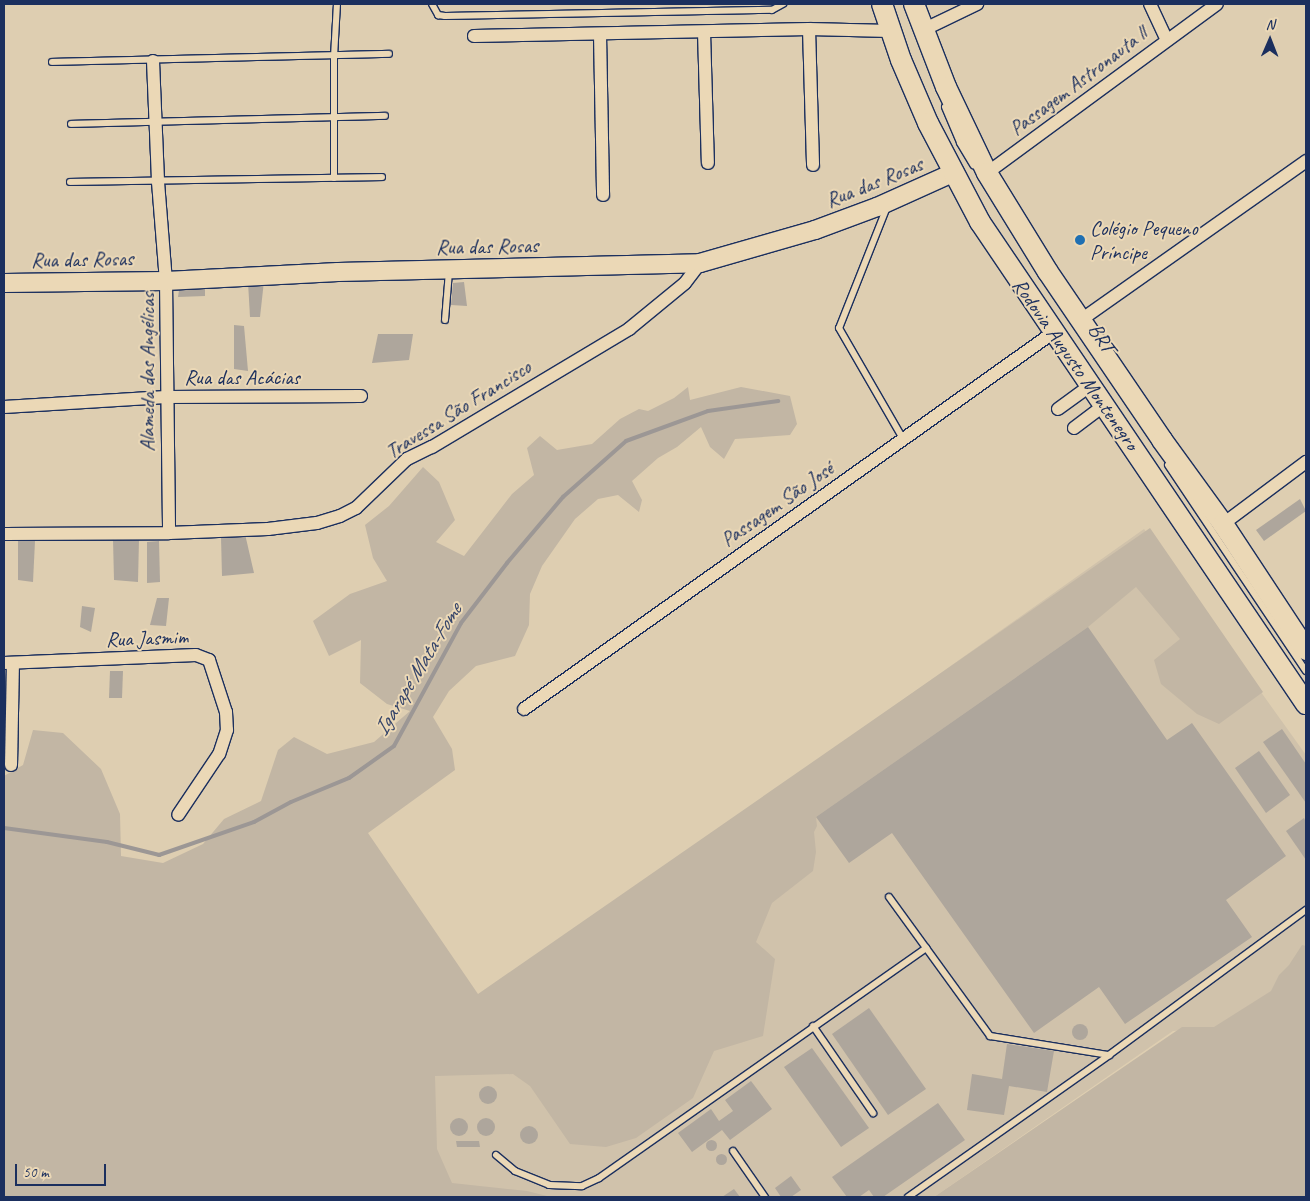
<!DOCTYPE html>
<html>
<head>
<meta charset="utf-8">
<style>
	body { margin:0 }
	#map { position:relative; width:1310px; height:1201px; overflow:hidden; background:#deceb1; font-family:Caveat,sans-serif }
	div>[style] { position:absolute }
	.built>* { inset:0; background:#d0c2ab }
	.green>* { inset:0; background:#c2b6a4 }
	.stream>* { height:4px; margin:-2px; padding:0 2px; transform-origin:2px; border-radius:2px; background:#9c9795 }
	.building>* { inset:0; background:#aea69c }
	.round { border-radius:50% }
	.roads { filter:drop-shadow(1px 0 #1b2f5e) drop-shadow(-1px 0 #1b2f5e) drop-shadow(0 1px #1b2f5e) drop-shadow(0 -1px #1b2f5e) }
	.lane>* { height:6px; margin:-3px; padding:0 3px; transform-origin:3px; border-radius:3px; background:#ebd8b6 }
	.street>* { height:12px; margin:-6px; padding:0 6px; transform-origin:6px; border-radius:6px; background:#ebd8b6 }
	.secondary>* { height:18px; margin:-9px; padding:0 9px; transform-origin:9px; border-radius:9px; background:#ebd8b6 }
	.primary>* { height:20px; margin:-10px; padding:0 10px; transform-origin:10px; border-radius:10px; background:#ebd8b6 }
	.dots>* { width:14px; height:14px; translate:-50% -50%; box-sizing:border-box; border:2px solid #ebd8b6; border-radius:50% }
	span { translate:-50% -50%; white-space:nowrap; text-align:center; line-height:1.15; -webkit-text-stroke:4px #ebd8b6; paint-order:stroke }
	.street-label { font-size:21px; color:#1b2f5e }
	.poi-label { font-size:21px; color:#1b2f5e }
	.left { translate:0 -50%; text-align:left }
	.water-label { font-size:22px; color:#354469; font-style:italic }
	.frame { position:absolute; inset:0; border:5px solid #1b2f5e; pointer-events:none }
	.north { position:absolute; left:1245px; top:15px; width:50px; height:50px; -webkit-text-stroke:4px #ebd8b6; paint-order:stroke; rotate:1deg; font-size:14px; font-weight:700; line-height:20px; text-align:center; color:#1b2f5e }
	.north::after { content:''; display:block; margin:auto; width:18px; height:22px; background:#1b2f5e; clip-path:polygon(50% 0,100% 100%,50% 72%,0 100%) }
	.scale { position:absolute; left:15px; top:1164px; width:91px; height:22px; box-sizing:border-box; border:2px solid #1b2f5e; border-top:0; padding-left:6px; font-size:15px; line-height:18px; white-space:nowrap; color:#1b2f5e; -webkit-text-stroke:4px #ebd8b6; paint-order:stroke }
</style>
</head>
<body>
<div id="map">
	<div class="built">
		<div style="clip-path:polygon(1144px 529px,1306px 755px,1306px 974px,1234px 1025px,1173px 1031px,934px 1197px,457px 1197px,396px 1139px,476px 1002px)"></div>
	</div>
	<div class="green">
		<div style="clip-path:polygon(688px 387px,690px 400px,741px 387px,790px 396px,797px 424px,790px 435px,735px 439px,724px 459px,710px 447px,701px 427px,677px 447px,658px 458px,632px 481px,642px 500px,639px 512px,618px 495px,598px 499px,575px 519px,542px 566px,530px 594px,529px 625px,515px 656px,476px 666px,449px 691px,433px 717px,452px 749px,455px 770px,368px 833px,478px 994px,1150px 528px,1263px 692px,1219px 724px,1197px 714px,1161px 684px,1154px 660px,1180px 639px,1136px 587px,1088px 627px,816px 817px,817px 826px,814px 832px,816px 852px,813px 871px,772px 903px,756px 942px,775px 959px,763px 1036px,714px 1051px,693px 1098px,636px 1138px,606px 1147px,570px 1144px,530px 1086px,513px 1074px,435px 1076px,437px 1149px,452px 1183px,527px 1191px,551px 1197px,4px 1197px,4px 776px,23px 765px,33px 730px,63px 733px,101px 769px,120px 814px,121px 856px,163px 863px,203px 844px,224px 819px,261px 801px,278px 750px,294px 737px,327px 754px,374px 742px,410px 711px,387px 704px,360px 683px,361px 640px,329px 656px,313px 621px,350px 594px,387px 581px,373px 558px,365px 525px,389px 506px,423px 467px,439px 482px,455px 520px,436px 542px,464px 556px,512px 494px,534px 475px,527px 448px,540px 436px,557px 450px,592px 444px,620px 419px,639px 409px,648px 411px,674px 398px)"></div>
		<div style="clip-path:polygon(1302px 945px,1306px 946px,1306px 1197px,934px 1197px,1182px 1027px,1214px 1027px,1271px 991px,1279px 975px,1289px 965px)"></div>
	</div>
	<div class="stream">
		<div style="left:4px;top:828px;width:104px;rotate:7.7deg"></div>
		<div style="left:107px;top:842px;width:54px;rotate:14deg"></div>
		<div style="left:159px;top:855px;width:101px;rotate:-19.2deg"></div>
		<div style="left:254px;top:822px;width:42px;rotate:-28.4deg"></div>
		<div style="left:291px;top:802px;width:63px;rotate:-22.5deg"></div>
		<div style="left:349px;top:778px;width:55px;rotate:-35.4deg"></div>
		<div style="left:394px;top:746px;width:140px;rotate:-61.4deg"></div>
		<div style="left:461px;top:623px;width:76px;rotate:-52.5deg"></div>
		<div style="left:507px;top:563px;width:87px;rotate:-49.7deg"></div>
		<div style="left:563px;top:497px;width:84px;rotate:-41.6deg"></div>
		<div style="left:626px;top:441px;width:87px;rotate:-20.1deg"></div>
		<div style="left:708px;top:411px;width:71px;rotate:-8.1deg"></div>
	</div>
	<div class="building">
		<div style="clip-path:polygon(264px 281px,260px 317px,250px 317px,248px 282px)"></div>
		<div style="clip-path:polygon(464px 282px,467px 306px,451px 305px,453px 283px)"></div>
		<div style="clip-path:polygon(180px 284px,205px 284px,205px 296px,178px 297px)"></div>
		<div style="clip-path:polygon(234px 325px,244px 326px,248px 371px,234px 369px)"></div>
		<div style="clip-path:polygon(378px 334px,413px 334px,409px 360px,372px 363px)"></div>
		<div style="clip-path:polygon(1300px 499px,1306px 511px,1264px 541px,1256px 530px)"></div>
		<div style="clip-path:polygon(245px 534px,254px 573px,222px 576px,221px 537px)"></div>
		<div style="clip-path:polygon(18px 539px,35px 541px,33px 582px,18px 580px)"></div>
		<div style="clip-path:polygon(113px 539px,139px 539px,138px 582px,114px 580px)"></div>
		<div style="clip-path:polygon(159px 541px,160px 582px,147px 583px,147px 542px)"></div>
		<div style="clip-path:polygon(157px 598px,169px 598px,166px 626px,150px 625px)"></div>
		<div style="clip-path:polygon(82px 606px,95px 608px,91px 632px,80px 627px)"></div>
		<div style="clip-path:polygon(1088px 627px,1167px 740px,1192px 723px,1286px 856px,1226px 900px,1252px 937px,1125px 1024px,1099px 987px,1034px 1033px,892px 833px,849px 863px,816px 817px)"></div>
		<div style="clip-path:polygon(110px 671px,123px 671px,122px 698px,109px 698px)"></div>
		<div style="clip-path:polygon(1282px 729px,1306px 764px,1306px 803px,1263px 742px)"></div>
		<div style="clip-path:polygon(1259px 751px,1290px 795px,1266px 813px,1235px 768px)"></div>
		<div style="clip-path:polygon(1304px 818px,1306px 822px,1306px 860px,1286px 831px)"></div>
		<div style="clip-path:polygon(869px 1008px,926px 1089px,888px 1115px,832px 1034px)"></div>
		<div class="round" style="left:1072px;top:1024px;width:16px;height:16px"></div>
		<div style="clip-path:polygon(1007px 1044px,1054px 1051px,1047px 1092px,1009px 1086px,1004px 1115px,967px 1110px,972px 1074px,1002px 1079px)"></div>
		<div style="clip-path:polygon(812px 1048px,869px 1128px,841px 1147px,784px 1067px)"></div>
		<div style="clip-path:polygon(751px 1081px,772px 1109px,730px 1140px,722px 1130px,692px 1152px,678px 1133px,711px 1109px,719px 1121px,733px 1111px,725px 1100px)"></div>
		<div class="round" style="left:479px;top:1086px;width:18px;height:18px"></div>
		<div style="clip-path:polygon(938px 1103px,965px 1140px,883px 1197px,874px 1197px,869px 1190px,859px 1197px,847px 1197px,832px 1177px)"></div>
		<div class="round" style="left:477px;top:1118px;width:18px;height:18px"></div>
		<div class="round" style="left:450px;top:1118px;width:18px;height:18px"></div>
		<div class="round" style="left:520px;top:1126px;width:18px;height:18px"></div>
		<div class="round" style="left:705.5px;top:1139.5px;width:11px;height:11px"></div>
		<div style="clip-path:polygon(456px 1141px,479px 1141px,480px 1147px,457px 1147px)"></div>
		<div class="round" style="left:715.5px;top:1153.5px;width:11px;height:11px"></div>
		<div style="clip-path:polygon(791px 1176px,801px 1190px,791px 1197px,781px 1197px,775px 1188px)"></div>
		<div style="clip-path:polygon(734px 1189px,740px 1197px,722px 1197px)"></div>
	</div>
	<div class="roads">
		<div class="lane">
			<div style="left:432px;top:4px;width:13px;rotate:61deg"></div>
			<div style="left:438px;top:15px;width:7px;rotate:8deg"></div>
			<div style="left:445px;top:16px;width:327px;rotate:-1.1deg"></div>
			<div style="left:772px;top:10px;width:13px;rotate:-29deg"></div>
			<div style="left:52px;top:62px;width:337px;rotate:-1.4deg"></div>
			<div style="left:945px;top:107px;width:39px;rotate:67deg"></div>
			<div style="left:960px;top:143px;width:26px;rotate:59deg"></div>
			<div style="left:71px;top:124px;width:314px;rotate:-1.5deg"></div>
			<div style="left:334px;top:178px;width:121px;rotate:-90deg"></div>
			<div style="left:334px;top:57px;width:53px;rotate:-86.8deg"></div>
			<div style="left:70px;top:182px;width:312px;rotate:-0.9deg"></div>
			<div style="left:887px;top:207px;width:130px;rotate:111.6deg"></div>
			<div style="left:839px;top:328px;width:128px;rotate:60deg"></div>
			<div style="left:445px;top:320px;width:49px;rotate:-85.3deg"></div>
			<div style="left:1168px;top:465px;width:248px;rotate:56.2deg"></div>
			<div style="left:889px;top:897px;width:172px;rotate:54deg"></div>
			<div style="left:990px;top:1036px;width:121px;rotate:9.1deg"></div>
			<div style="left:1109px;top:1055px;width:245px;rotate:-36.4deg"></div>
			<div style="left:813px;top:1026px;width:106px;rotate:55.4deg"></div>
			<div style="left:733px;top:1151px;width:56px;rotate:55.2deg"></div>
			<div style="left:496px;top:1155px;width:25px;rotate:40deg"></div>
			<div style="left:515px;top:1171px;width:37px;rotate:22deg"></div>
			<div style="left:549px;top:1185px;width:33px;rotate:2deg"></div>
			<div style="left:582px;top:1186px;width:19px;rotate:-25deg"></div>
			<div style="left:599px;top:1178px;width:400px;rotate:-35.1deg"></div>
			<div style="left:908px;top:1197px;width:246px;rotate:-35.2deg"></div>
		</div>
		<div class="street">
			<div style="left:1150px;top:4px;width:40px;rotate:65deg"></div>
			<div style="left:809px;top:29px;width:136px;rotate:88.3deg"></div>
			<div style="left:925px;top:29px;width:58px;rotate:-25.7deg"></div>
			<div style="left:704px;top:32px;width:131px;rotate:88.3deg"></div>
			<div style="left:600px;top:34px;width:161px;rotate:88.9deg"></div>
			<div style="left:474px;top:36px;width:335px;rotate:-1.2deg"></div>
			<div style="left:809px;top:29px;width:81px;rotate:1.4deg"></div>
			<div style="left:153px;top:61px;width:121px;rotate:87.6deg"></div>
			<div style="left:158px;top:182px;width:99px;rotate:85.4deg"></div>
			<div style="left:166px;top:281px;width:252px;rotate:89.3deg"></div>
			<div style="left:987px;top:173px;width:285px;rotate:-36.3deg"></div>
			<div style="left:1081px;top:320px;width:276px;rotate:-35.2deg"></div>
			<div style="left:4px;top:407px;width:162px;rotate:-3.5deg"></div>
			<div style="left:166px;top:397px;width:195px;rotate:-0.3deg"></div>
			<div style="left:1058px;top:409px;width:41px;rotate:-36deg"></div>
			<div style="left:1074px;top:428px;width:39px;rotate:-37deg"></div>
			<div style="left:1223px;top:524px;width:104px;rotate:-36.8deg"></div>
			<div style="left:4px;top:534px;width:165px;rotate:-0.3deg"></div>
			<div style="left:169px;top:533px;width:99px;rotate:-2.3deg"></div>
			<div style="left:268px;top:529px;width:49px;rotate:-7deg"></div>
			<div style="left:317px;top:523px;width:24px;rotate:-17deg"></div>
			<div style="left:340px;top:516px;width:18px;rotate:-27deg"></div>
			<div style="left:356px;top:508px;width:71px;rotate:-43.9deg"></div>
			<div style="left:407px;top:459px;width:28px;rotate:-26deg"></div>
			<div style="left:432px;top:447px;width:230px;rotate:-30.9deg"></div>
			<div style="left:629px;top:329px;width:72px;rotate:-39.4deg"></div>
			<div style="left:685px;top:283px;width:25px;rotate:-53deg"></div>
			<div style="left:4px;top:663px;width:192px;rotate:-2.4deg"></div>
			<div style="left:196px;top:655px;width:14px;rotate:21deg"></div>
			<div style="left:209px;top:660px;width:55px;rotate:71.9deg"></div>
			<div style="left:226px;top:712px;width:18px;rotate:87deg"></div>
			<div style="left:227px;top:730px;width:25px;rotate:108deg"></div>
			<div style="left:219px;top:754px;width:73px;rotate:123.9deg"></div>
			<div style="left:524px;top:709px;width:650px;rotate:-35.43deg"></div>
			<div style="left:11px;top:765px;width:102px;rotate:-88.9deg"></div>
		</div>
		<div class="secondary">
			<div style="left:4px;top:283px;width:162px;rotate:-0.7deg"></div>
			<div style="left:166px;top:281px;width:172px;rotate:-3deg"></div>
			<div style="left:338px;top:272px;width:362px;rotate:-1.4deg"></div>
			<div style="left:700px;top:263px;width:120px;rotate:-16deg"></div>
			<div style="left:815px;top:230px;width:66px;rotate:-20.4deg"></div>
			<div style="left:877px;top:207px;width:85px;rotate:-24.2deg"></div>
		</div>
		<div class="primary">
			<div style="left:882px;top:4px;width:59px;rotate:71.3deg"></div>
			<div style="left:901px;top:60px;width:69px;rotate:66.8deg"></div>
			<div style="left:928px;top:123px;width:112px;rotate:62.3deg"></div>
			<div style="left:980px;top:222px;width:582px;rotate:55.93deg"></div>
			<div style="left:914px;top:4px;width:89px;rotate:68.9deg"></div>
			<div style="left:946px;top:87px;width:95px;rotate:64.5deg"></div>
			<div style="left:987px;top:173px;width:116px;rotate:58.4deg"></div>
			<div style="left:1048px;top:272px;width:203px;rotate:55.8deg"></div>
			<div style="left:1162px;top:440px;width:104px;rotate:54deg"></div>
			<div style="left:1223px;top:524px;width:151px;rotate:56.6deg"></div>
		</div>
	</div>
	<div class="dots">
		<div style="left:1080px;top:240px;background:#1f6fb2"></div>
	</div>
	<div class="street-label">
		<span style="left:1078px;top:81px;rotate:-37deg">Passagem Astronauta ll</span>
		<span style="left:874px;top:182px;rotate:-22deg">Rua das Rosas</span>
		<span style="left:487px;top:246px;rotate:-1deg">Rua das Rosas</span>
		<span style="left:82px;top:259px;rotate:-1deg">Rua das Rosas</span>
		<span style="left:1102px;top:338px;rotate:57deg">BRT</span>
		<span style="left:1076px;top:364px;rotate:55deg">Rodovia Augusto Montenegro</span>
		<span style="left:147px;top:372px;rotate:-90deg">Alameda das Angélicas</span>
		<span style="left:242px;top:377px">Rua das Acácias</span>
		<span style="left:458px;top:409px;rotate:-32deg">Travessa São Francisco</span>
		<span style="left:777px;top:504px;rotate:-35deg">Passagem São José</span>
		<span style="left:147px;top:638px;rotate:-2deg">Rua Jasmim</span>
	</div>
	<div class="poi-label">
		<span class="left" style="left:1090px;top:240px">Colégio Pequeno<br>Príncipe</span>
	</div>
	<div class="water-label">
		<span style="left:418px;top:670px;rotate:-59deg">Igarapé Mata-Fome</span>
	</div>
	<div class="frame"></div>
	<div class="north">N</div>
	<div class="scale">50 m</div>
</div>
</body>
</html>
